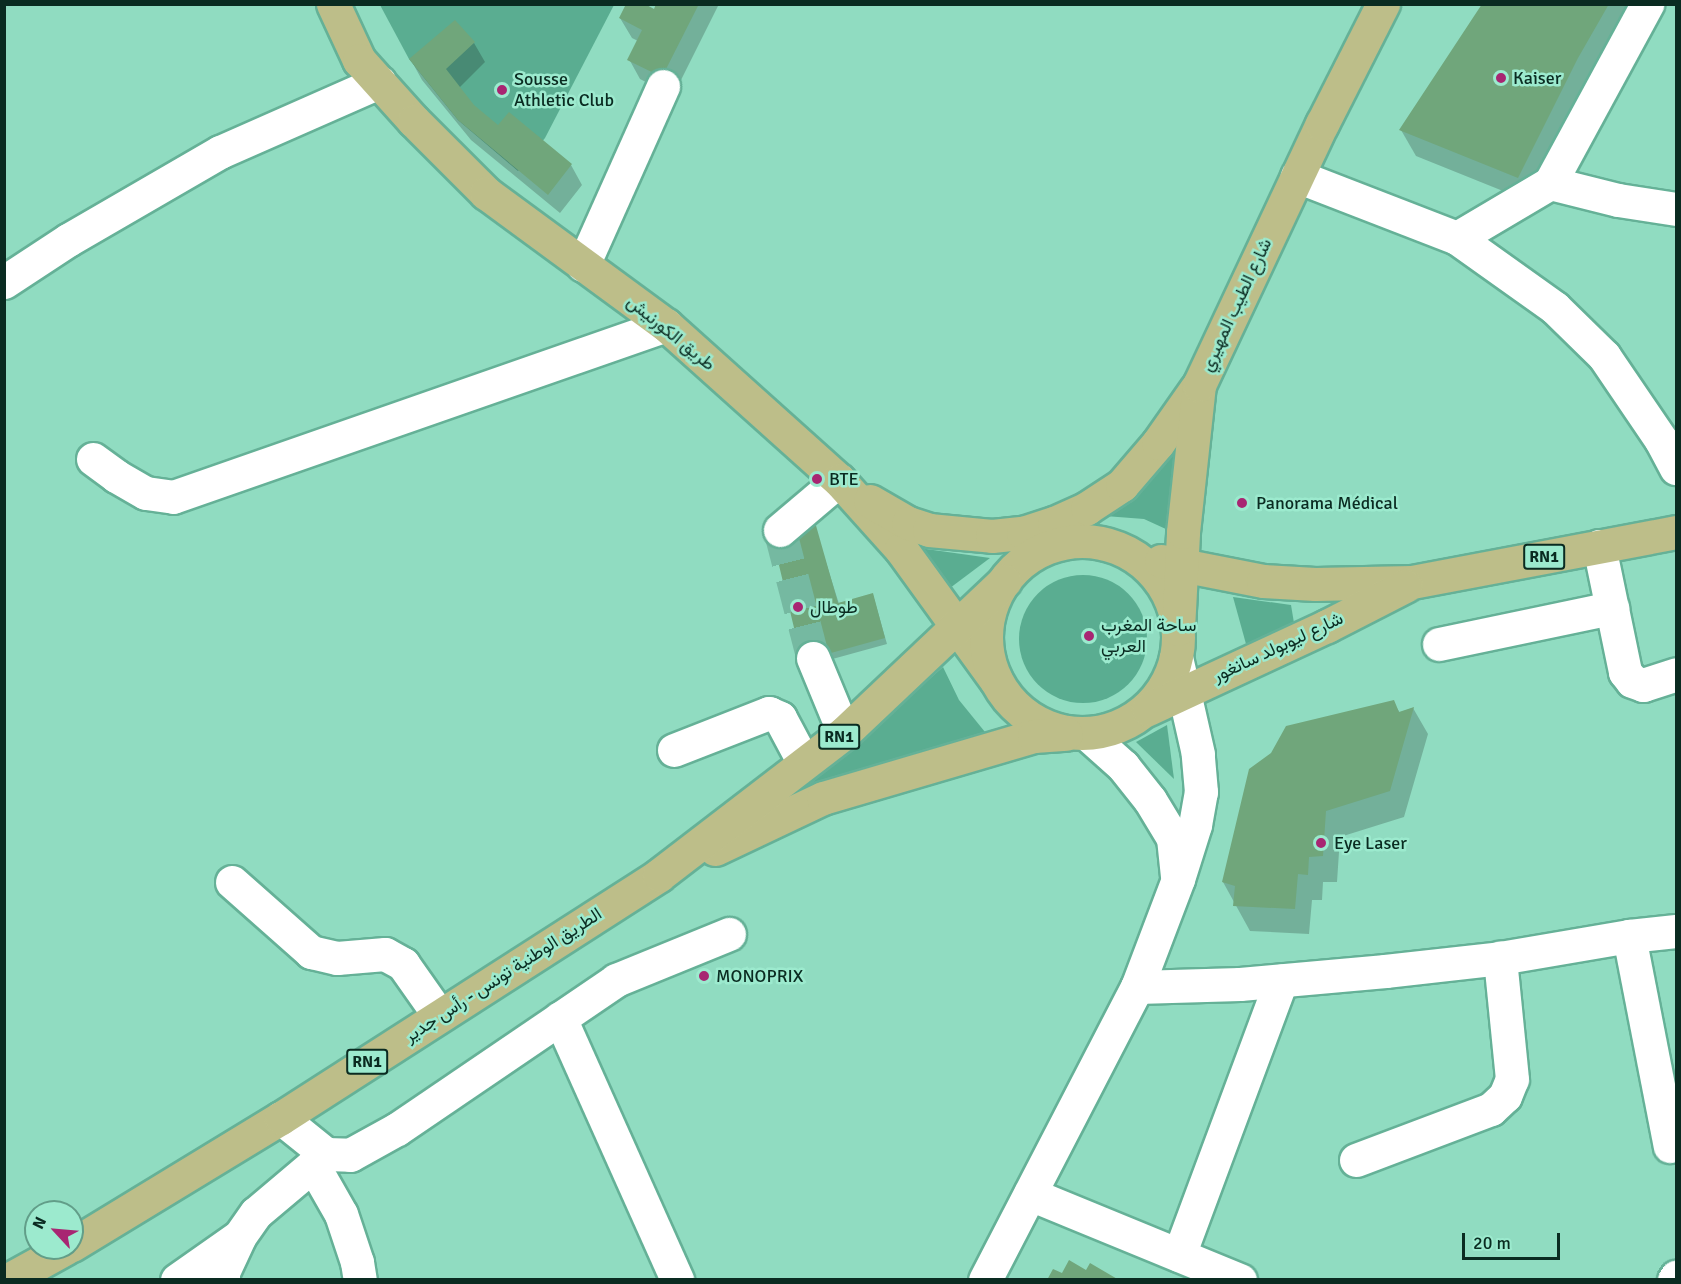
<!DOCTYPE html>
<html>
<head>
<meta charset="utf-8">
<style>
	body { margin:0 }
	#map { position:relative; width:1681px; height:1284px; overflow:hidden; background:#90dcc1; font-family:Signika,Vazirmatn,sans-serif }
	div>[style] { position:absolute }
	.green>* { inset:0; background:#5aad91 }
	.round { border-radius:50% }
	.shadow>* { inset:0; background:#0003 }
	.building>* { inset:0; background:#70a67b }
	.minor-tunnel>* { height:33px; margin-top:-16.5px; transform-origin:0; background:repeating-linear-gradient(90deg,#75b9a1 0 33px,transparent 0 49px) }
	.roads { filter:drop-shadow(2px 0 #65b197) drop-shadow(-2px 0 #65b197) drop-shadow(0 2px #65b197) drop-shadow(0 -2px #65b197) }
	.minor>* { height:33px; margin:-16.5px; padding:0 16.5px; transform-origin:16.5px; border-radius:16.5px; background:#fff }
	.major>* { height:33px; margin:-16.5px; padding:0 16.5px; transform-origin:16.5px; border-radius:16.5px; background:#bdbe89 }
	.major>.ring { margin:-16.5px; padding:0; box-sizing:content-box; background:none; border:33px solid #bdbe89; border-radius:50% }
	.dots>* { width:16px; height:16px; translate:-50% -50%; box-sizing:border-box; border:3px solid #9ceace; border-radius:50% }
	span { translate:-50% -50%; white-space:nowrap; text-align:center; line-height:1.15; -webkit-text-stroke:5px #9ceace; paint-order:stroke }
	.shield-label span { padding:2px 4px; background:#9ceace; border:2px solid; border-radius:4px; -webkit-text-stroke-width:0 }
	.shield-label { font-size:16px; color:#0a2b21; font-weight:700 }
	.poi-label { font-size:18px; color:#0a2b21 }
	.left { translate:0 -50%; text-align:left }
	.street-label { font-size:18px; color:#0a2b21 }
	.frame { position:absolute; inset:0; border:6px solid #0a2b21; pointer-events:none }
	.north { position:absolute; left:24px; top:1200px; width:60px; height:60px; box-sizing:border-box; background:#9ceace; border:2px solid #629e89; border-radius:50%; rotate:296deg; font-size:16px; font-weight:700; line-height:24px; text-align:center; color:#0a2b21 }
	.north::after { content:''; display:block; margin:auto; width:21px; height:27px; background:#a82672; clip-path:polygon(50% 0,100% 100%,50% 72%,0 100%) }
	.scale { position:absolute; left:1462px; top:1233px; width:98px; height:27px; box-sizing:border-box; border:3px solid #0a2b21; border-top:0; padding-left:8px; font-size:18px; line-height:21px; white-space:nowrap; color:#0a2b21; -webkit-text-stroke:4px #9ceace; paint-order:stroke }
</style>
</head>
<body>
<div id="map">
	<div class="green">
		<div style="clip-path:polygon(380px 5px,614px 5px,545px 138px,518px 171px,458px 120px,409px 59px)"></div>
		<div style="clip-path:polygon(1178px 442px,1168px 530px,1144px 519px,1105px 516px,1129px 502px,1160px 470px)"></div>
		<div style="clip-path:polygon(919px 548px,990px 558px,950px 588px)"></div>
		<div class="round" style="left:1019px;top:575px;width:128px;height:128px"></div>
		<div style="clip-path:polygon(1233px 597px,1291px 605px,1294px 623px,1246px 644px)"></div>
		<div style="clip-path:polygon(943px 667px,959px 700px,985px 732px,807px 787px)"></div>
		<div style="clip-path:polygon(1167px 725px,1174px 779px,1136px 742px)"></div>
	</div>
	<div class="shadow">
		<div style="clip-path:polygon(658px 4px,719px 4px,673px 96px,640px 79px,629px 59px,638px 41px,632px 38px,620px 18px,654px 11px)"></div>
		<div style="clip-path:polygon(1484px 4px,1639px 4px,1533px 203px,1416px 156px,1401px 130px)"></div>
		<div style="clip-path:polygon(474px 43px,485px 62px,459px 88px,473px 106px,498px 127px,571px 165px,582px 185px,560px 213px,471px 140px,422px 80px,411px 60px)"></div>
		<div style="clip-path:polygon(814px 524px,839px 604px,873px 595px,887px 644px,807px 666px)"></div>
		<div style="clip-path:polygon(1393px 702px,1400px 713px,1413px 708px,1428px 734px,1404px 817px,1340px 837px,1337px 882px,1323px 882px,1322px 900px,1312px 900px,1309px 934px,1250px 931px,1223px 882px)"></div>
	</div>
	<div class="building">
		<div style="clip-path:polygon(626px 4px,645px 4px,654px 9px,656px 4px,699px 4px,662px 77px,627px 60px,642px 30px,619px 18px)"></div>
		<div style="clip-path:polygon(1482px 4px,1609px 4px,1578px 58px,1518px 178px,1399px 130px)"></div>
		<div style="clip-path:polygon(455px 20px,475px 42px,446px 69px,474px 105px,498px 125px,509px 112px,572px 164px,548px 195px,458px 120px,409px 59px)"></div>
		<div style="clip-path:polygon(815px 522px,838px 603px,873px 593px,885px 638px,802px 661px,771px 532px)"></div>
		<div style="clip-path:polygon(1394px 700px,1399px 712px,1414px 707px,1390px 791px,1326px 811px,1323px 856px,1309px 857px,1308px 875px,1298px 874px,1295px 909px,1233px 906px,1235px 886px,1222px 882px,1249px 769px,1271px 753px,1286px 726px)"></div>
		<div style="clip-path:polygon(1069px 1260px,1086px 1270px,1090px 1263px,1119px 1280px,1047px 1280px,1053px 1269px,1062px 1273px)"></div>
	</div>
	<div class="minor-tunnel">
		<div style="left:780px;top:530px;width:132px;rotate:75.5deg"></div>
	</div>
	<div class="roads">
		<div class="minor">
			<div style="left:1297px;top:176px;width:172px;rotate:21.2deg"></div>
			<div style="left:1457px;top:238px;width:120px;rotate:35.5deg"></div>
			<div style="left:1555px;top:308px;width:69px;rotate:44.4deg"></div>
			<div style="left:1604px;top:356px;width:102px;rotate:55.8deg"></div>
			<div style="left:1661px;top:440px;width:32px;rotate:62deg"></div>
			<div style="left:1550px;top:183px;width:204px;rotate:-61.5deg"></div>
			<div style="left:1457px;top:238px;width:108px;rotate:-30.6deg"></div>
			<div style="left:1550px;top:183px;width:70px;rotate:14deg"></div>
			<div style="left:1618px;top:200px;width:59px;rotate:8.8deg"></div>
			<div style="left:583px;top:265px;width:196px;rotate:-65.9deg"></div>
			<div style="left:4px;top:282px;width:77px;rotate:-33.3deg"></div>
			<div style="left:68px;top:240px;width:176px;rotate:-30.1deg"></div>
			<div style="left:220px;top:152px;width:174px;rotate:-23.8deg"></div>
			<div style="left:93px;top:459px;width:29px;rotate:36deg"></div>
			<div style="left:116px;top:476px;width:34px;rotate:30deg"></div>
			<div style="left:146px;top:493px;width:27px;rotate:8deg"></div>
			<div style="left:173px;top:497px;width:522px;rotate:-19.23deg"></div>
			<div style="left:780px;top:530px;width:77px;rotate:-40.3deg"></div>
			<div style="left:1599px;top:546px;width:129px;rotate:78.3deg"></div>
			<div style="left:1625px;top:672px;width:11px;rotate:52deg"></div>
			<div style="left:1632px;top:681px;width:12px;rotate:20deg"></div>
			<div style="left:1643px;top:685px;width:35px;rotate:-18deg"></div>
			<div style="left:1439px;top:644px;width:177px;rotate:-11.8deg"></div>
			<div style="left:813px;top:658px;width:81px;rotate:67.5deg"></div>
			<div style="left:1086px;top:733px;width:50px;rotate:41.7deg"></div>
			<div style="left:1123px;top:766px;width:43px;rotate:51.5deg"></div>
			<div style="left:1150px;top:800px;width:44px;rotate:58.8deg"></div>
			<div style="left:1173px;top:838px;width:38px;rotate:84deg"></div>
			<div style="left:674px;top:750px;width:102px;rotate:-21.3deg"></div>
			<div style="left:769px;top:713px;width:12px;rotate:24deg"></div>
			<div style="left:780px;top:718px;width:51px;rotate:61.9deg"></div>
			<div style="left:232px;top:882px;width:106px;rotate:41.5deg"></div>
			<div style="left:311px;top:952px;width:27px;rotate:13deg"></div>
			<div style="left:337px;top:958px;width:48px;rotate:-4.8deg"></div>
			<div style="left:385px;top:954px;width:21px;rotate:29deg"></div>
			<div style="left:403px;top:964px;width:62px;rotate:54.8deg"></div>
			<div style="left:1629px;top:936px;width:214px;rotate:79deg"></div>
			<div style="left:1137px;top:987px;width:103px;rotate:-1.7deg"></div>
			<div style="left:1240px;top:984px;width:146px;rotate:-5.1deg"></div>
			<div style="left:1385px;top:971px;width:116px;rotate:-6.4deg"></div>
			<div style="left:1500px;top:958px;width:131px;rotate:-9.7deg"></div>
			<div style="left:1629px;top:936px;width:47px;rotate:-6.1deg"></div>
			<div style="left:560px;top:1018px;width:287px;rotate:65.9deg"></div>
			<div style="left:281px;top:1118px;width:58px;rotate:38.7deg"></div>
			<div style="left:326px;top:1154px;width:24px;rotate:2deg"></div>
			<div style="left:350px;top:1155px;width:54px;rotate:-29deg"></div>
			<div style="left:397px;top:1129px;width:265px;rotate:-34.2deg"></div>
			<div style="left:616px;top:980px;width:122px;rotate:-22.2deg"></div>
			<div style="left:1356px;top:1160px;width:144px;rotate:-20.7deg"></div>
			<div style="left:1491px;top:1109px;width:19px;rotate:-43deg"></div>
			<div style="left:1505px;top:1096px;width:18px;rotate:-68deg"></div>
			<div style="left:1512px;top:1079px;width:122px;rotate:-95.7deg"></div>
			<div style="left:313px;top:1165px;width:56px;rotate:60.3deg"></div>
			<div style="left:341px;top:1214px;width:51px;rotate:71.6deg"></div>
			<div style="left:357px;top:1262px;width:18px;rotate:81deg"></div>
			<div style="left:1030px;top:1194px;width:227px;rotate:22.3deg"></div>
			<div style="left:1179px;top:1255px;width:293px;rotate:-69.6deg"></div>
			<div style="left:177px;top:1280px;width:73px;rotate:-35deg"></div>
			<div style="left:223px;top:1280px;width:8px;rotate:-90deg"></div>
			<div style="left:223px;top:1272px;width:38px;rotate:-65deg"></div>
			<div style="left:239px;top:1237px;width:29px;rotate:-55deg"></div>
			<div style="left:256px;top:1213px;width:92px;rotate:-40.1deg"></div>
			<div style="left:985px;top:1280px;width:330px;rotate:-62.6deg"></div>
			<div style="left:1137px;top:987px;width:116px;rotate:-69.2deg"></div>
			<div style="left:1178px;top:879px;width:57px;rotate:-72.5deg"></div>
			<div style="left:1195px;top:825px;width:34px;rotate:-80deg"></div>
			<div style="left:1201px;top:792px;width:38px;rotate:-95deg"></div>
			<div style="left:1198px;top:754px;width:99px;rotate:-102.8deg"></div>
			<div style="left:1674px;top:1280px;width:4px;rotate:-56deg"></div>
		</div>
		<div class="major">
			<div style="left:333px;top:4px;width:62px;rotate:65.1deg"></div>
			<div style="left:359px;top:60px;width:82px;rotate:48deg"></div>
			<div style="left:414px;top:121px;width:102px;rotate:45deg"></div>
			<div style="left:486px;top:193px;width:223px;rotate:36.3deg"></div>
			<div style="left:666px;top:325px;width:232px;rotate:41.9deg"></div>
			<div style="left:839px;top:480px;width:93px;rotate:48.1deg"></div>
			<div style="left:901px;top:549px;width:162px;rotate:54.1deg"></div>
			<div style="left:870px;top:501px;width:44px;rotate:30.1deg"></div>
			<div style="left:908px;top:523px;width:22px;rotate:18deg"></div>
			<div style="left:929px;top:530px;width:63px;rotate:5.4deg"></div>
			<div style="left:992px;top:536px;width:31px;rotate:-6deg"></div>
			<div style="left:1023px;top:533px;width:33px;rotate:-18deg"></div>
			<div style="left:1054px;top:523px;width:36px;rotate:-24deg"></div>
			<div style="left:1087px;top:508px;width:42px;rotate:-33.3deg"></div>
			<div style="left:1122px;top:485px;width:55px;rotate:-49.4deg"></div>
			<div style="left:1158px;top:443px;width:66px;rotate:-54.9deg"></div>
			<div class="ring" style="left:986px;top:541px;width:159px;height:159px"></div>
			<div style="left:1161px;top:561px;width:104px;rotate:11.1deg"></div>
			<div style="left:1263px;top:581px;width:52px;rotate:3.3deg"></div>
			<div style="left:1315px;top:584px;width:97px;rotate:-1.2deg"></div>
			<div style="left:1412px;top:582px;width:269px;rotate:-10.7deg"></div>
			<div style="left:1178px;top:629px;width:97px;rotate:-87deg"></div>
			<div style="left:1183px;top:532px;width:148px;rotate:-83.8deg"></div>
			<div style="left:1199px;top:385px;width:289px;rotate:-64.8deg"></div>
			<div style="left:1322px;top:124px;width:135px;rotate:-63.1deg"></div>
			<div style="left:1148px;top:709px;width:197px;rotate:-24.9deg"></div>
			<div style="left:1327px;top:626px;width:88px;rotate:-27.1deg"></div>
			<div style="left:715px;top:849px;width:119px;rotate:-25.3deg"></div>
			<div style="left:823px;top:798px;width:220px;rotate:-16.4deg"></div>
			<div style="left:1034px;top:736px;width:32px;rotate:-4deg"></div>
			<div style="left:72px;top:1245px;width:245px;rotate:-31.3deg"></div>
			<div style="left:281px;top:1118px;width:449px;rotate:-32.7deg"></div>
			<div style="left:659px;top:875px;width:233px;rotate:-37.5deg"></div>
			<div style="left:844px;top:733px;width:221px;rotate:-43.4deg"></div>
			<div style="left:8px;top:1280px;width:66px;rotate:-28.9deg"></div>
		</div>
	</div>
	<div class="dots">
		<div style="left:1501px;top:78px;background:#a82672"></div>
		<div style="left:502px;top:90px;background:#a82672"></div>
		<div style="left:817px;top:479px;background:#a82672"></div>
		<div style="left:1242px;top:503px;background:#a82672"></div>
		<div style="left:798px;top:607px;background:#a82672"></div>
		<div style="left:1089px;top:636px;background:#a82672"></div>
		<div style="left:1321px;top:843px;background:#a82672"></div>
		<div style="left:704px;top:976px;background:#a82672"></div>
	</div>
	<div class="shield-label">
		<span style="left:1544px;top:557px">RN1</span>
		<span style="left:839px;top:737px">RN1</span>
		<span style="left:367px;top:1062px">RN1</span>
	</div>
	<div class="poi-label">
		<span class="left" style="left:1513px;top:78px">Kaiser</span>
		<span class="left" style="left:514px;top:90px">Sousse<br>Athletic Club</span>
		<span class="left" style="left:829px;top:479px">BTE</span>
		<span class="left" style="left:1256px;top:503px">Panorama Médical</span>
		<span class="left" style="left:810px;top:607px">طوطال</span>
		<span class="left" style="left:1101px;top:636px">ساحة المغرب<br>العربي</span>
		<span class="left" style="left:1334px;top:843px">Eye Laser</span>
		<span class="left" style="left:716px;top:976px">MONOPRIX</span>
	</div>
	<div class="street-label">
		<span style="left:1236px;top:305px;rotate:-65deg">شارع الطيب المهيري</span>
		<span style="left:671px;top:333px;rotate:39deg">طريق الكورنيش</span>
		<span style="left:1278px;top:647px;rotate:-25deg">شارع ليوبولد سانغور</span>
		<span style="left:503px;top:975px;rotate:-33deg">الطريق الوطنية تونس - رأس جدير</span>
	</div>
	<div class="frame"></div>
	<div class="north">N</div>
	<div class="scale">20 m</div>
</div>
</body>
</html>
